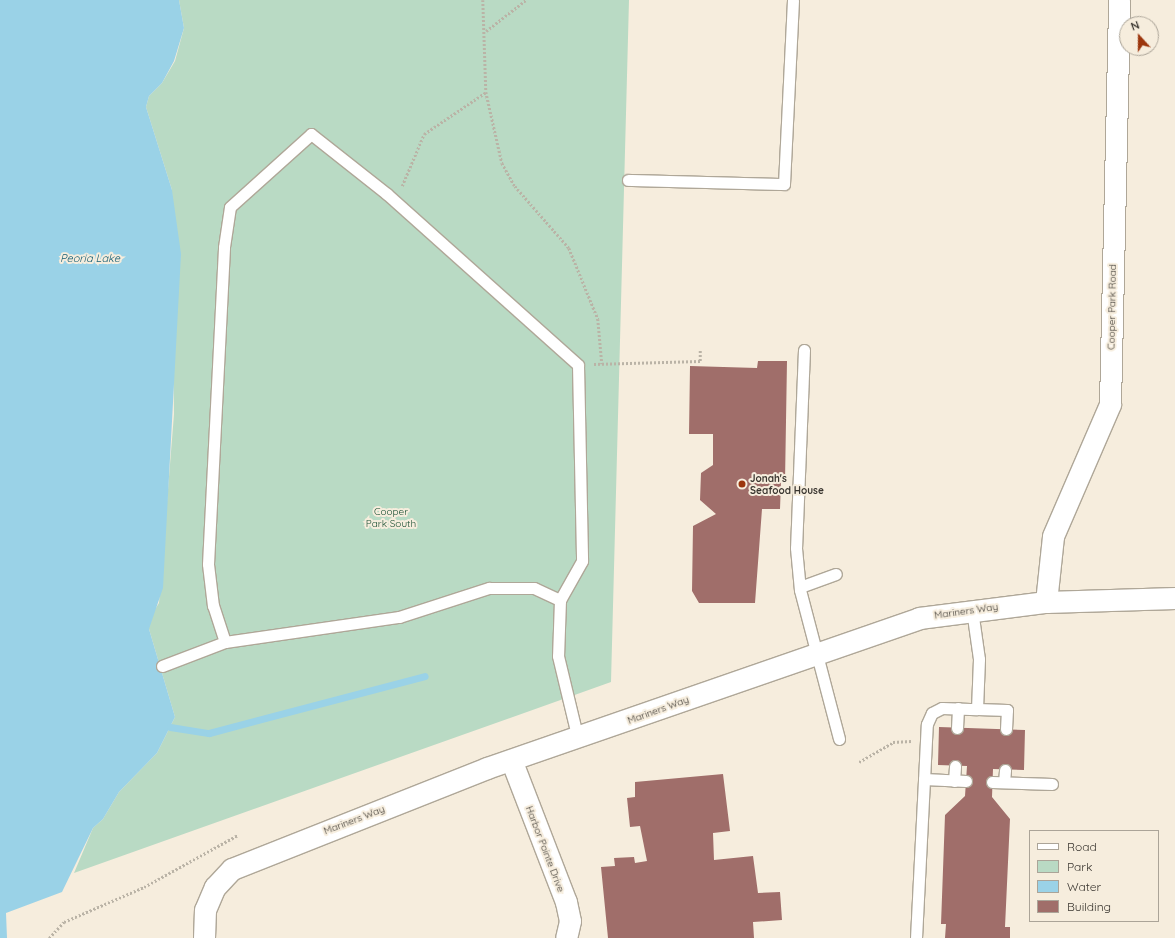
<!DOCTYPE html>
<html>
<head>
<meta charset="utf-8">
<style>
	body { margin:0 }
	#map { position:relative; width:1175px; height:938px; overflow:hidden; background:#f6eddd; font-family:Quicksand,sans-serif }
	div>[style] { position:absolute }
	.green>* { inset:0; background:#b9dac4 }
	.water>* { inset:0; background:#9ad2e7 }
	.stream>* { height:7px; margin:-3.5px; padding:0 3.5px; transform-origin:3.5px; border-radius:3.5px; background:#9ad2e7 }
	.building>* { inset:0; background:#a06e6a }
	.path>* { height:2.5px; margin-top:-1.25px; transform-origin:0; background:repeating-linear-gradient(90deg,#bab3a6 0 2px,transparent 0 4px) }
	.roads { filter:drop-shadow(1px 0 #afa798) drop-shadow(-1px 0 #afa798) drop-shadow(0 1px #afa798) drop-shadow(0 -1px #afa798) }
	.lane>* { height:11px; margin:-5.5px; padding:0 5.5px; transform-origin:5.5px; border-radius:5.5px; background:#fff }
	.street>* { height:21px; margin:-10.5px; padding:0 10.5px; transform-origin:10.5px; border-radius:10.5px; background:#fff }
	.dots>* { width:11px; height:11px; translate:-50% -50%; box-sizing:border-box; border:2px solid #f6eddd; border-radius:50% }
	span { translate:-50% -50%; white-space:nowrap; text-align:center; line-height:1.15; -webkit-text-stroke:4px #f6eddd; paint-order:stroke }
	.street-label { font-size:10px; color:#3a3630 }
	.poi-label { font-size:10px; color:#3a3630; font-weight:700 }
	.left { translate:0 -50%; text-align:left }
	.park-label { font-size:10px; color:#194f32 }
	.water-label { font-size:11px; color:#135c72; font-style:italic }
	.legend { position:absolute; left:1029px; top:830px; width:130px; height:92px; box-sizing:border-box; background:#f6eddd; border:1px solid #aba498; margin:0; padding:5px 7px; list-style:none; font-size:12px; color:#3a3630 }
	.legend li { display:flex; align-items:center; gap:8px; height:20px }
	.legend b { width:20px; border:1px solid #aba498 }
	.north { position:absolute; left:1119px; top:16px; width:40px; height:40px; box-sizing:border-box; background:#f6eddd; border:1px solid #aba498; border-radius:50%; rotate:339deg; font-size:11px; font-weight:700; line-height:16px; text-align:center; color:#3a3630 }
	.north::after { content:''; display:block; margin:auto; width:14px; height:18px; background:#9c360d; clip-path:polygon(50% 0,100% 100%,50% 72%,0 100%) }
</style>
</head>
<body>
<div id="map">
	<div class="green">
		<div style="clip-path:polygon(179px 0,629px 0,611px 682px,74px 873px,93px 828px,103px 819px,119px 792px,157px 753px,175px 717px,149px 629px,149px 619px,159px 603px,174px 414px,172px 190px,146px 107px,149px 96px,162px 83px,175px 61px,184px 28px)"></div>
	</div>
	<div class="water">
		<div style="clip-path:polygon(0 0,179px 0,184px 28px,174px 61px,162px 83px,149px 96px,146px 107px,172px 190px,181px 254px,163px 588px,149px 629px,175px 717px,157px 753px,119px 792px,103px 819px,93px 828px,62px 892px,6px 913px,7px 938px,0 938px)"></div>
	</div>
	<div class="stream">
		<div style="left:170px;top:727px;width:39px;rotate:9deg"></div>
		<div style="left:209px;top:733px;width:223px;rotate:-14.8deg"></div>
	</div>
	<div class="building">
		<div style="clip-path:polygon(758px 361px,787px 361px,785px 482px,781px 482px,780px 509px,762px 509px,755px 603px,699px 603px,692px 591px,693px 526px,716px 514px,700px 500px,701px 473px,713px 465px,713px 434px,689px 434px,690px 366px,757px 368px)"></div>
		<div style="clip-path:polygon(939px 727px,1025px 730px,1024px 770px,993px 769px,992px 797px,1010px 819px,1005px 927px,1010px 927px,1010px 938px,945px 938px,946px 924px,941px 924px,945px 815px,965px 796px,967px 766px,938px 765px)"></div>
		<div style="clip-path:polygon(723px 774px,730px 831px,713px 833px,714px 860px,753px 856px,758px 893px,780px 892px,782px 920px,753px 922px,754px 938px,608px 938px,601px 867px,615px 866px,614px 858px,634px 857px,635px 863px,647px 861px,640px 826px,630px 827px,627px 798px,635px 797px,635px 782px)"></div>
	</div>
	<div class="path">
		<div style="left:483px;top:0;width:92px;rotate:88.1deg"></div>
		<div style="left:486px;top:92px;width:73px;rotate:77.3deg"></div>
		<div style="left:502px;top:163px;width:26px;rotate:61deg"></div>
		<div style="left:515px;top:186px;width:82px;rotate:48.9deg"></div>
		<div style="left:569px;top:248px;width:77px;rotate:67.8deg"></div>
		<div style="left:598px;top:319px;width:45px;rotate:84.9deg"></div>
		<div style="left:486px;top:31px;width:51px;rotate:-37.8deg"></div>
		<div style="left:402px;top:186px;width:56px;rotate:-67.1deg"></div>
		<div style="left:424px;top:134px;width:75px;rotate:-34.1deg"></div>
		<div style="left:594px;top:364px;width:106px;rotate:-1.6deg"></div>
		<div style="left:700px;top:361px;width:11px;rotate:-90deg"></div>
		<div style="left:859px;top:762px;width:39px;rotate:-30deg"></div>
		<div style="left:893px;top:742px;width:18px;rotate:-3deg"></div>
		<div style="left:49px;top:938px;width:22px;rotate:-47deg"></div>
		<div style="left:64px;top:922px;width:87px;rotate:-23.6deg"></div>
		<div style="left:144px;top:887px;width:107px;rotate:-29deg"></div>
	</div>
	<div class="roads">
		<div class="lane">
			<div style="left:628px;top:180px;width:156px;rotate:1.5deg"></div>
			<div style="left:784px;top:184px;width:184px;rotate:-87.2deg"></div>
			<div style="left:804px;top:350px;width:198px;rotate:92.3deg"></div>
			<div style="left:796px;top:548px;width:42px;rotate:84.6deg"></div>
			<div style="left:800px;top:590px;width:154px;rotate:75.3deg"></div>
			<div style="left:800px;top:587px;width:38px;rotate:-20deg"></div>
			<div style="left:225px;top:642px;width:38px;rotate:-108deg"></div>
			<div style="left:213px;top:606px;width:42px;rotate:-96.8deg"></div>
			<div style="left:208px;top:564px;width:317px;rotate:-87.1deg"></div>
			<div style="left:224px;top:247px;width:40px;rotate:-81.5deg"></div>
			<div style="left:230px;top:207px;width:109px;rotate:-42deg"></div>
			<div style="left:311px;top:134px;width:97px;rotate:38.3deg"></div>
			<div style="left:387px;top:194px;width:256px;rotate:41.8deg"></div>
			<div style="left:578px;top:365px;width:196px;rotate:88.8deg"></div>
			<div style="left:582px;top:561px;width:45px;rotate:119.4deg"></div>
			<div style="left:560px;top:600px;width:56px;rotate:92deg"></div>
			<div style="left:558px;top:656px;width:85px;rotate:76.5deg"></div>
			<div style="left:162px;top:666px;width:67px;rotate:-20.9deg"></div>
			<div style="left:225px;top:642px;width:176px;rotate:-8.2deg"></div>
			<div style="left:399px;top:617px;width:95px;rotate:-17.9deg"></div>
			<div style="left:489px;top:588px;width:45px"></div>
			<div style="left:534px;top:588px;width:29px;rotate:25deg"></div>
			<div style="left:977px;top:709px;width:30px;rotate:2deg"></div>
			<div style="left:1007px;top:710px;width:19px;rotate:93deg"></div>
			<div style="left:957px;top:728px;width:20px;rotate:-87deg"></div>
			<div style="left:924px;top:779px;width:42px;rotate:2.7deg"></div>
			<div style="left:954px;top:781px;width:15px;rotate:-86deg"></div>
			<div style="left:992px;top:782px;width:60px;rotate:1.9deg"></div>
			<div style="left:1004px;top:782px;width:12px;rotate:-85deg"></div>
			<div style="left:916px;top:938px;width:214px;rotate:-87.1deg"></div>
			<div style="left:927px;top:724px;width:12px;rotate:-66deg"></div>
			<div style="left:932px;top:713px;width:11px;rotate:-27deg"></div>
			<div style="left:942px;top:708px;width:35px;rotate:2deg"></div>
			<div style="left:977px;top:709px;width:50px;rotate:-87.7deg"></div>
			<div style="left:979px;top:659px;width:49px;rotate:-98.1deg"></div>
		</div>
		<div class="street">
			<div style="left:1046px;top:602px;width:66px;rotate:-83.9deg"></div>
			<div style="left:1053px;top:536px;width:144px;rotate:-66.6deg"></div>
			<div style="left:1110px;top:404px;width:404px;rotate:-88.7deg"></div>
			<div style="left:512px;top:762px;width:150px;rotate:68.9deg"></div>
			<div style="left:566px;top:902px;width:19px;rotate:78deg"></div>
			<div style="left:570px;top:921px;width:17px;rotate:103deg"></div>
			<div style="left:204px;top:938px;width:28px;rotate:-88deg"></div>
			<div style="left:205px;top:910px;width:25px;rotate:-67deg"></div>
			<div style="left:215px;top:887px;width:25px;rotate:-47deg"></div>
			<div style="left:232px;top:869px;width:274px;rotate:-21.6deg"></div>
			<div style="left:487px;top:768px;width:457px;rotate:-19.1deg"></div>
			<div style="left:919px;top:618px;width:128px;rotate:-7.2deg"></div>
			<div style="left:1046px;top:602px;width:129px;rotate:-1.8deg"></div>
		</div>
	</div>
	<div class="dots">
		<div style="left:742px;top:484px;background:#9c360d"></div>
	</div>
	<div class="street-label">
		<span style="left:1112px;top:307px;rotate:-89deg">Cooper Park Road</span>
		<span style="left:966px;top:611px;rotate:-8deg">Mariners Way</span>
		<span style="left:658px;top:710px;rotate:-20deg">Mariners Way</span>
		<span style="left:354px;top:820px;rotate:-21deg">Mariners Way</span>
		<span style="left:545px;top:849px;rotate:69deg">Harbor Pointe Drive</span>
	</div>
	<div class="poi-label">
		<span class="left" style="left:750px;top:484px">Jonah's<br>Seafood House</span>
	</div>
	<div class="park-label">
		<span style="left:391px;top:517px">Cooper<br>Park South</span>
	</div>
	<div class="water-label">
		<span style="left:90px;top:258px">Peoria Lake</span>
	</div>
	<ul class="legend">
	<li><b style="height:5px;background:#fff"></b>Road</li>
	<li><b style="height:11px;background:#b9dac4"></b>Park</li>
	<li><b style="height:11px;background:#9ad2e7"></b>Water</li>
	<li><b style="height:11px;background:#a06e6a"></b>Building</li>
	</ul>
	<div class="north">N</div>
</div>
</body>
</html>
